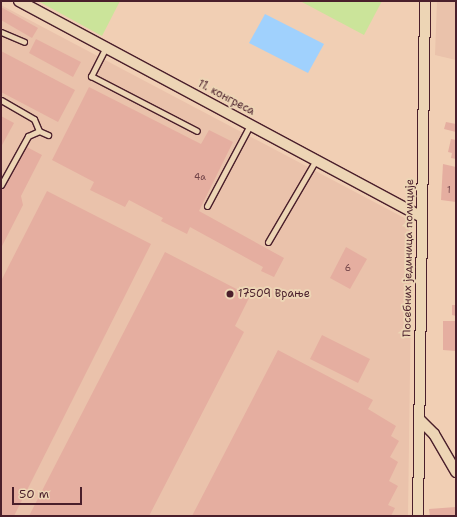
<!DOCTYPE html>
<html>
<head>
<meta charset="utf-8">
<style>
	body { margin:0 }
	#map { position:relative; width:457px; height:517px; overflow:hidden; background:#f1cfb4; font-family:"Shantell Sans",sans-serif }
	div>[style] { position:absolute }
	.built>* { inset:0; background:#eac2ab }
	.green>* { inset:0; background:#cbe49a }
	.water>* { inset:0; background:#a0d1fd }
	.building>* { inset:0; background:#e5aea0 }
	.roads { filter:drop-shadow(1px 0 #4a1f2b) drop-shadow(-1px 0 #4a1f2b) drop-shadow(0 1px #4a1f2b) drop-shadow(0 -1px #4a1f2b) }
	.lane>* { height:5px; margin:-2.5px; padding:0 2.5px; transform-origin:2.5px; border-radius:2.5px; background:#edd5b5 }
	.street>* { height:10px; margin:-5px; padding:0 5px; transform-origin:5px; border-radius:5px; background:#edd5b5 }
	.dots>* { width:11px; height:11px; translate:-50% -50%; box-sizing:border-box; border:2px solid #edd5b5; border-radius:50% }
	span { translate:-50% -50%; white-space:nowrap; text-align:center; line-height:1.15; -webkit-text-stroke:4px #edd5b5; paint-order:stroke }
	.number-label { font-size:9px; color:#714348 }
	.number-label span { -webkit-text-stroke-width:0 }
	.street-label { font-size:11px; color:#4a1f2b }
	.poi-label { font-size:11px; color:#4a1f2b }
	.left { translate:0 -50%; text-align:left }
	.frame { position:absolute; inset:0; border:2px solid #4a1f2b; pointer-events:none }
	.scale { position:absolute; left:12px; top:487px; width:70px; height:18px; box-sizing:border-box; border:2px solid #4a1f2b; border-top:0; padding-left:5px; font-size:12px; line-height:14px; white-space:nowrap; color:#4a1f2b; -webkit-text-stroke:3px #edd5b5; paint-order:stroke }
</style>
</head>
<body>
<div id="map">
	<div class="built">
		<div style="clip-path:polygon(437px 1px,456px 1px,456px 60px,435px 55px)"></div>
		<div style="clip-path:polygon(1px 5px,412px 222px,408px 516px,1px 516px)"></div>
	</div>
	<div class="green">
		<div style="clip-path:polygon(38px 1px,120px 1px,102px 36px)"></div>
		<div style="clip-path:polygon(300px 1px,382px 1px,364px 35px)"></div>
	</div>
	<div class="water">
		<div style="clip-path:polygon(265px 14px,324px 44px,308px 73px,249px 43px)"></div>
	</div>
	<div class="building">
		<div style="clip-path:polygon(1px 7px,38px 28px,32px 38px,1px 20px)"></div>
		<div style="clip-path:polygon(36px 39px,81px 62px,73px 77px,29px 53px)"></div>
		<div style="clip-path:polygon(1px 51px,75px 90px,58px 122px,1px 92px)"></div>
		<div style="clip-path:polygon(89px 87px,201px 144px,209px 130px,233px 142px,199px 211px,284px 258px,274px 277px,261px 271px,263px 267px,190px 227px,187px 234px,161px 221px,163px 218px,129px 200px,125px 207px,90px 190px,94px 182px,52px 160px)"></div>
		<div style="clip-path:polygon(1px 116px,14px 123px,1px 147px)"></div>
		<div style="clip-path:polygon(446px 122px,456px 124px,456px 132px,444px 129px)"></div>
		<div style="clip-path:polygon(451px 139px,456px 140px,456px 159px,451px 158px,452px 153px,448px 152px)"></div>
		<div style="clip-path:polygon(25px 146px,42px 155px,21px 196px,23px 205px,1px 248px,1px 188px,4px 188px)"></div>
		<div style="clip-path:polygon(443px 164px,456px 167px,456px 202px,441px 200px)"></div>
		<div style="clip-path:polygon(47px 191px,151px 244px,14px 516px,1px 516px,1px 281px)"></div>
		<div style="clip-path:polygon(346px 247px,367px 259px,350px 289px,330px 278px)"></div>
		<div style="clip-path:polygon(165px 252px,250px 296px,235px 326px,244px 332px,149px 516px,29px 516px)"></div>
		<div style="clip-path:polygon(452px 305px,456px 305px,456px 316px,452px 315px)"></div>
		<div style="clip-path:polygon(443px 321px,456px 321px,456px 351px,443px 350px)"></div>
		<div style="clip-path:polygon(322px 335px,370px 359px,358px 383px,310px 359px)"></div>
		<div style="clip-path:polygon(278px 350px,373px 400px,368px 409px,396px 426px,391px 436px,399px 441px,390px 457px,398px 462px,389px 481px,398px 486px,388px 505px,395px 508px,391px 516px,192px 516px)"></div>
		<div style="clip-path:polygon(456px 507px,456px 515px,430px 516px,429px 509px)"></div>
	</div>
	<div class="roads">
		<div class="lane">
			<div style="left:1px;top:32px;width:25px;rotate:23deg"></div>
			<div style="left:106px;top:47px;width:33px;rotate:117deg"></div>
			<div style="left:91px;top:76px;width:119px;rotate:27.4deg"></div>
			<div style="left:1px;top:100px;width:38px;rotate:30deg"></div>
			<div style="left:34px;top:119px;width:13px;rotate:67deg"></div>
			<div style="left:39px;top:131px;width:10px;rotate:24deg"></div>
			<div style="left:1px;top:185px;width:56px;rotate:-61.1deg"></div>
			<div style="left:28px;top:136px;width:12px;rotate:-24deg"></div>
			<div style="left:207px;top:206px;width:92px;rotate:-62deg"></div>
			<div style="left:268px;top:242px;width:95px;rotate:-59.7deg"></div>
		</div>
		<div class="street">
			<div style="left:19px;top:1px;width:456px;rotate:28.2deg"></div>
			<div style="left:419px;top:419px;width:21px;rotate:45deg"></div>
			<div style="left:434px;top:434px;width:44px;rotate:59.9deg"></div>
			<div style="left:418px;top:516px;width:515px;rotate:-89.22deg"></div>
		</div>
	</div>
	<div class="dots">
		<div style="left:230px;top:294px;background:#4a1f2b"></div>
	</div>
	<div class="number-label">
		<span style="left:200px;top:177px">4a</span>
		<span style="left:449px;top:190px">1</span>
		<span style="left:348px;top:268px">6</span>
	</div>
	<div class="street-label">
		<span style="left:226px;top:98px;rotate:28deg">11. конгреса</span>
		<span style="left:409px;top:258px;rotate:-89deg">Посебних јединица полиције</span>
	</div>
	<div class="poi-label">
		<span class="left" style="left:238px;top:294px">17509 Врање</span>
	</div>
	<div class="frame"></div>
	<div class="scale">50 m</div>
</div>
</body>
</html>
